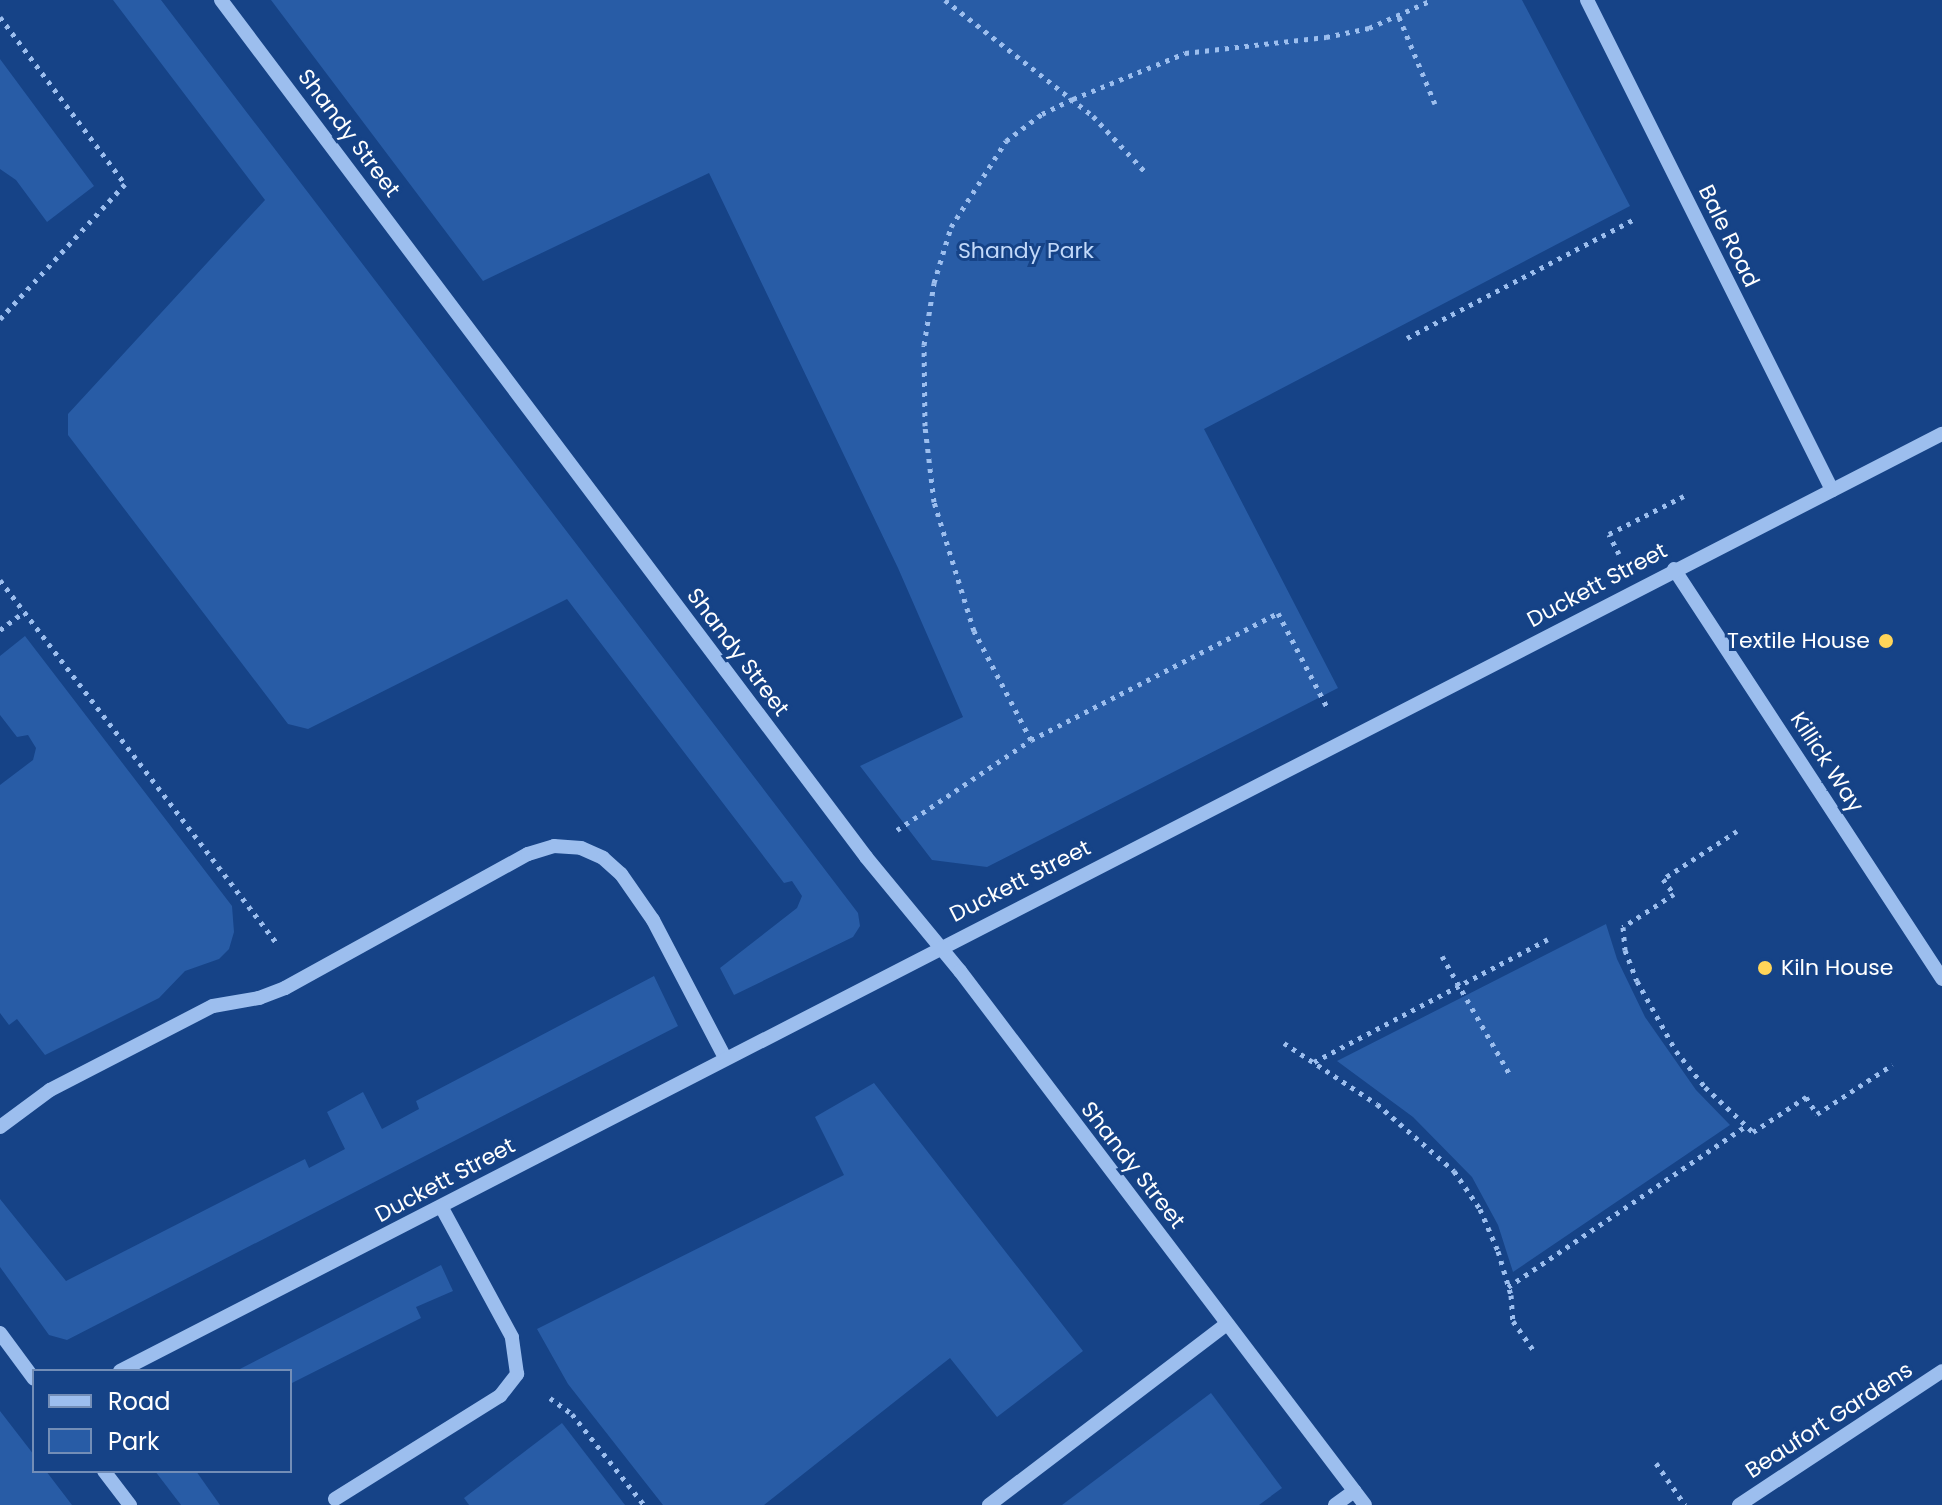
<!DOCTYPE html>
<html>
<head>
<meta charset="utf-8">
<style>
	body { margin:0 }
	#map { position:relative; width:1942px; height:1505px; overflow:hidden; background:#164387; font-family:Poppins,sans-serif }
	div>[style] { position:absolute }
	.green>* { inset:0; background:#285ca6 }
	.path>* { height:5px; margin-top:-2.5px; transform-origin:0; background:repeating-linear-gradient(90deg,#9cbeee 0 4px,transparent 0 10px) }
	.minor>* { height:14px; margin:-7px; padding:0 7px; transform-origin:7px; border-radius:7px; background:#9cbeee }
	.dots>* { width:22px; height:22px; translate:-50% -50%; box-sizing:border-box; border:4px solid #164387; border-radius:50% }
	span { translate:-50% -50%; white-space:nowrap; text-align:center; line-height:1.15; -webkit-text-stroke:6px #164387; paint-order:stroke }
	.street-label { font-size:22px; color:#fff }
	.park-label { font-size:22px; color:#c2d9fa }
	.poi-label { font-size:22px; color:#fff }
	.right { translate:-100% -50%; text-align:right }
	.left { translate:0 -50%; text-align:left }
	.legend { position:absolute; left:32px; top:1369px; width:260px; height:104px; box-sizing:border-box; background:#164387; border:2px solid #738eb7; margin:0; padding:10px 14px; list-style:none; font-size:24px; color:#fff }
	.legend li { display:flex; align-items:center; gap:16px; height:40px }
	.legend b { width:40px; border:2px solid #738eb7 }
</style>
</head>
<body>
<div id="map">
	<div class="green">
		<div style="clip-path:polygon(113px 0,161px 0,858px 913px,860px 926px,853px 937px,734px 995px,720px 968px,797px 908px,802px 896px,792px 881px,784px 883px,567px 599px,308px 729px,288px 724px,68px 435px,68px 414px,265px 200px)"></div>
		<div style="clip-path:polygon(271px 0,1522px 0,1630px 206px,1204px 429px,1338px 688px,987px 867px,932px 860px,860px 766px,963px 717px,898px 568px,709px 173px,483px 281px)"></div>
		<div style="clip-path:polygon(0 59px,94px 186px,47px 222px,16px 180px,0 169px)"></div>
		<div style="clip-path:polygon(25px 636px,232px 906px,234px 932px,229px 949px,219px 959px,185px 971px,159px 998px,45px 1055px,17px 1019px,9px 1025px,0 1013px,0 785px,33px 760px,36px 748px,28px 735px,17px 737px,0 715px,0 656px)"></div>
		<div style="clip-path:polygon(1606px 924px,1617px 959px,1645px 1017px,1696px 1090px,1730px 1125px,1513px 1272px,1498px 1225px,1472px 1177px,1413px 1117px,1337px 1061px)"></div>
		<div style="clip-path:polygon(654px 976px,678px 1026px,67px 1340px,49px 1335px,0 1267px,0 1199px,66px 1281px,305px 1159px,309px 1168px,345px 1149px,327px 1112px,363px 1092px,382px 1129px,419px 1109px,416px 1101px)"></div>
		<div style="clip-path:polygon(874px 1083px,1083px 1351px,997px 1417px,950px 1358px,764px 1505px,663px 1505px,568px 1384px,537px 1329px,844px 1175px,815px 1117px)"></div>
		<div style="clip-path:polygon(441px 1265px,453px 1291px,416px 1307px,421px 1318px,290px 1384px,290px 1371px,236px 1371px)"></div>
		<div style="clip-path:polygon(1211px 1393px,1282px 1488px,1259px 1505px,1062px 1505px)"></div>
		<div style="clip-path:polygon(0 1411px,34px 1455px,34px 1471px,46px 1471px,72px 1505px,0 1505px)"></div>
		<div style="clip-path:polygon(562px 1423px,625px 1505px,469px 1505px,464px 1498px)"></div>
		<div style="clip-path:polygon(155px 1471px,196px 1471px,220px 1505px,181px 1505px)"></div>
	</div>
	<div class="path">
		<div style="left:945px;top:0;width:188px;rotate:38.1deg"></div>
		<div style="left:1093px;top:116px;width:79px;rotate:47deg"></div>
		<div style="left:0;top:17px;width:209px;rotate:53.2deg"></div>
		<div style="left:125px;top:184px;width:184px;rotate:132.8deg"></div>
		<div style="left:1399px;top:17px;width:94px;rotate:67.5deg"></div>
		<div style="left:1407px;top:338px;width:259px;rotate:-27.6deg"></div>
		<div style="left:1619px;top:554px;width:22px;rotate:-117deg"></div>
		<div style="left:1609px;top:534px;width:84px;rotate:-26.9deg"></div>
		<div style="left:0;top:580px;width:459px;rotate:52.7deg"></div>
		<div style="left:0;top:630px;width:30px;rotate:-37deg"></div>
		<div style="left:1031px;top:740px;width:123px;rotate:-117.6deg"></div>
		<div style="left:974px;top:631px;width:135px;rotate:-107.2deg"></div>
		<div style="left:934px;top:502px;width:77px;rotate:-96.8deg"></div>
		<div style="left:925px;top:426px;width:81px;rotate:-90.7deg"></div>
		<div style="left:924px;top:345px;width:63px;rotate:-80.8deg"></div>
		<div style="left:934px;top:283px;width:59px;rotate:-73.1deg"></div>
		<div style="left:951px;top:227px;width:102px;rotate:-57.4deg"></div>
		<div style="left:1006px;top:141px;width:45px;rotate:-36.9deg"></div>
		<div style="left:1042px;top:114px;width:34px;rotate:-26deg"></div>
		<div style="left:1073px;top:99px;width:121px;rotate:-22.3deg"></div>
		<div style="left:1185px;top:53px;width:142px;rotate:-6.5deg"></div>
		<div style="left:1326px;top:37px;width:44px;rotate:-11.8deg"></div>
		<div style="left:1369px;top:28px;width:69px;rotate:-24deg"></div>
		<div style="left:897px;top:830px;width:161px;rotate:-33.9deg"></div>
		<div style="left:1031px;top:740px;width:278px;rotate:-27.2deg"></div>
		<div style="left:1278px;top:613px;width:106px;rotate:62.5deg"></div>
		<div style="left:1737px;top:831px;width:88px;rotate:147deg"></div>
		<div style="left:1663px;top:879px;width:19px;rotate:54deg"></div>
		<div style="left:1674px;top:894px;width:61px;rotate:147.1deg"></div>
		<div style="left:1623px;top:927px;width:23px;rotate:85deg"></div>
		<div style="left:1625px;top:950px;width:33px;rotate:69deg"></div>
		<div style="left:1637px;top:981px;width:80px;rotate:60.9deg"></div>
		<div style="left:1676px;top:1051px;width:46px;rotate:51.1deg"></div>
		<div style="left:1705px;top:1087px;width:66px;rotate:43.2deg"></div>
		<div style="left:1753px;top:1132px;width:64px;rotate:-33.4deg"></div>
		<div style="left:1806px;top:1097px;width:20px;rotate:57deg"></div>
		<div style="left:1817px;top:1114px;width:90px;rotate:-33.2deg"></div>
		<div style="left:1442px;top:956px;width:135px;rotate:60.2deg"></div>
		<div style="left:1284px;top:1043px;width:111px;rotate:33.3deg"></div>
		<div style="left:1377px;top:1104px;width:102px;rotate:41deg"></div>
		<div style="left:1454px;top:1171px;width:46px;rotate:55.6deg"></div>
		<div style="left:1480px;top:1209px;width:46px;rotate:66.8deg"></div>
		<div style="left:1498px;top:1251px;width:46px;rotate:73.5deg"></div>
		<div style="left:1511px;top:1295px;width:26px;rotate:86deg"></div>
		<div style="left:1513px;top:1321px;width:35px;rotate:55deg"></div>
		<div style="left:1314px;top:1062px;width:264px;rotate:-27.7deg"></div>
		<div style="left:1508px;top:1287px;width:287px;rotate:-34.1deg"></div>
		<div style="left:550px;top:1398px;width:27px;rotate:36deg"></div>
		<div style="left:572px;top:1414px;width:116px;rotate:51.6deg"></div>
		<div style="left:1656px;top:1463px;width:51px;rotate:55.4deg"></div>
	</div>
	<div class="minor">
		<div style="left:221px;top:0;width:1073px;rotate:53.03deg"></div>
		<div style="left:866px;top:857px;width:148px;rotate:50.5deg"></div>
		<div style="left:960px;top:971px;width:670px;rotate:52.82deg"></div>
		<div style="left:1587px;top:0;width:548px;rotate:63.43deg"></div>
		<div style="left:1674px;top:569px;width:490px;rotate:56.8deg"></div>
		<div style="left:0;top:1127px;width:62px;rotate:-36.5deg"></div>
		<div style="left:50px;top:1090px;width:183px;rotate:-27.3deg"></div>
		<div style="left:213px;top:1006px;width:47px;rotate:-9.9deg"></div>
		<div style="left:259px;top:998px;width:28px;rotate:-21deg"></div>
		<div style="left:285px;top:988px;width:277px;rotate:-28.9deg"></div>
		<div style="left:528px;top:854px;width:27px;rotate:-17deg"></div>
		<div style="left:554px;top:846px;width:27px;rotate:4deg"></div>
		<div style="left:581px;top:848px;width:24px;rotate:24deg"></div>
		<div style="left:603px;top:858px;width:24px;rotate:42deg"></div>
		<div style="left:621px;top:874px;width:56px;rotate:55.2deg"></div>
		<div style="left:653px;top:920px;width:156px;rotate:62.4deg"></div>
		<div style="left:0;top:1333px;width:57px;rotate:53.5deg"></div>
		<div style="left:120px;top:1371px;width:2049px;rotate:-27.22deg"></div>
		<div style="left:104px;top:1471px;width:43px;rotate:52.6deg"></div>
		<div style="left:335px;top:1499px;width:195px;rotate:-32deg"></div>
		<div style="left:500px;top:1396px;width:28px;rotate:-52deg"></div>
		<div style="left:517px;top:1374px;width:37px;rotate:-98deg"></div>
		<div style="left:512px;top:1337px;width:147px;rotate:-118.5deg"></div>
		<div style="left:989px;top:1505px;width:299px;rotate:-37.3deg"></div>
		<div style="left:1335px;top:1505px;width:24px;rotate:-36deg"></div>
		<div style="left:1739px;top:1505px;width:243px;rotate:-33.4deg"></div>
	</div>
	<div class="dots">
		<div style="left:1886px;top:641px;background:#ffd559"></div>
		<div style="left:1765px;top:968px;background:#ffd559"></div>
	</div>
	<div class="street-label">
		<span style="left:349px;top:133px;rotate:53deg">Shandy Street</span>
		<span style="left:1729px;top:236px;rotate:64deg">Bale Road</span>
		<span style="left:1597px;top:585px;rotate:-28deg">Duckett Street</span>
		<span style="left:738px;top:652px;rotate:53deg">Shandy Street</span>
		<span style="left:1827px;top:762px;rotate:57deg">Killick Way</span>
		<span style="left:1020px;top:881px;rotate:-27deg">Duckett Street</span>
		<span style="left:1133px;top:1165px;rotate:52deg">Shandy Street</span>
		<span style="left:445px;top:1180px;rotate:-28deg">Duckett Street</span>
		<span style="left:1829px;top:1420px;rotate:-33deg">Beaufort Gardens</span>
	</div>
	<div class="park-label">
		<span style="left:1026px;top:251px">Shandy Park</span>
	</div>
	<div class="poi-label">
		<span class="right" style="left:1870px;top:641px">Textile House</span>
		<span class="left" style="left:1781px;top:968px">Kiln House</span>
	</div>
	<ul class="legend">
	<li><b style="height:10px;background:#9cbeee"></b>Road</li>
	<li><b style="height:22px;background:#285ca6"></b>Park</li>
	</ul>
</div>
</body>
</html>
